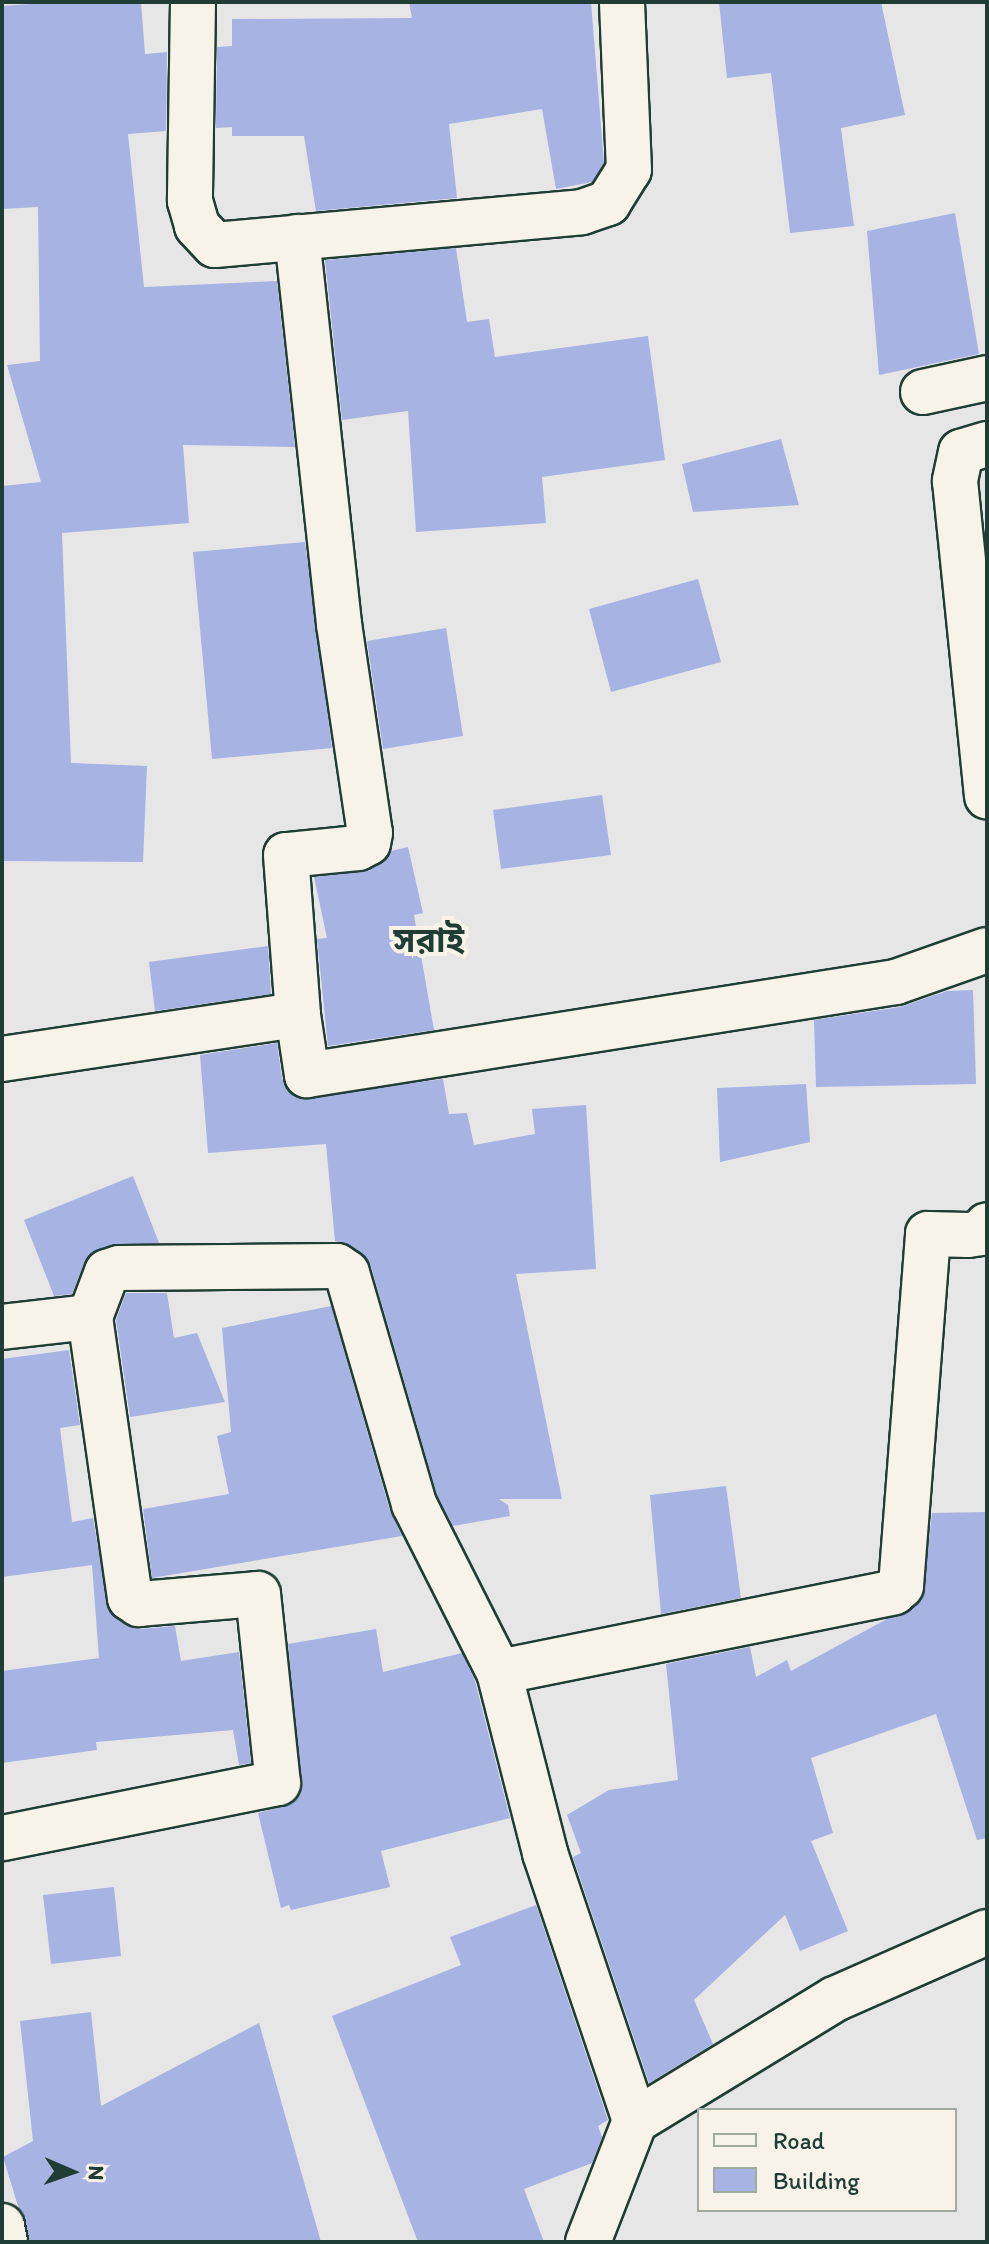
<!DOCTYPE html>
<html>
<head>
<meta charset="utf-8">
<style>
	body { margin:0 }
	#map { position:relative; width:989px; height:2244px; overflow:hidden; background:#e7e6e7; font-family:Itim,"Noto Sans Bengali",sans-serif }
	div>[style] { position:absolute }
	.building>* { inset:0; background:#a6b3e3 }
	.roads { filter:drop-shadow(2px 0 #1f3d34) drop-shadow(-2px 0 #1f3d34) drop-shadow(0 2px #1f3d34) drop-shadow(0 -2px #1f3d34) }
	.minor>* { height:44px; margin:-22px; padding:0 22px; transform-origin:22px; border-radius:22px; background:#f7f3e8 }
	span { translate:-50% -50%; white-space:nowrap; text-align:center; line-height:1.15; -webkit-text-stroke:8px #f7f3e8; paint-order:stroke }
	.quarter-label { font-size:34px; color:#1f3d34; font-weight:700 }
	.frame { position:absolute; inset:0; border:4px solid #1f3d34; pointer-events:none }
	.legend { position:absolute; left:697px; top:2108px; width:260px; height:104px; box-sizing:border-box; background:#f7f3e8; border:2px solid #a1aaa0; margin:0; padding:10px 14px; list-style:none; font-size:24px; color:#1f3d34 }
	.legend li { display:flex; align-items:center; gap:16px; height:40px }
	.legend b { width:40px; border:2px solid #a1aaa0 }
	.north { position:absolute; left:32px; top:2132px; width:80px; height:80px; -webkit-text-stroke:6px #f7f3e8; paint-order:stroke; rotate:92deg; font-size:22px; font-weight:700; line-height:32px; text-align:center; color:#1f3d34 }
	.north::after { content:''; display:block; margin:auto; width:28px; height:36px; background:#1f3d34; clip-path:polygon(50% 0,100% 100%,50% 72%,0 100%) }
</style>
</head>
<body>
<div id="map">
	<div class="building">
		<div style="clip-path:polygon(59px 2px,141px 2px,145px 54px,167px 52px,166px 131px,128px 134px,144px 287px,277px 281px,295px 447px,183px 445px,189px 523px,62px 533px,71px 763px,147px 766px,143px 862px,2px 861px,2px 486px,41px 482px,7px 365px,40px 361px,38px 207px,2px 209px,2px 6px)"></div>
		<div style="clip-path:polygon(409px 2px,591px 2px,604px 163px,592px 182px,556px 189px,542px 109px,449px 124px,457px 198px,316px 211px,304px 136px,232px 136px,232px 127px,216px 128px,217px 47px,232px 46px,232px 19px,412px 18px)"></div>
		<div style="clip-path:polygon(719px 2px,881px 2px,905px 115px,841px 128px,854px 226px,790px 233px,771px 73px,727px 78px)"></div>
		<div style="clip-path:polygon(955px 213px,979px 354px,879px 375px,867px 231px)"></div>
		<div style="clip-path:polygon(456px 248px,467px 322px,489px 319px,495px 357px,648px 336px,665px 460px,542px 477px,546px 523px,416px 532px,408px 411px,342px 420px,325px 260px)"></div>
		<div style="clip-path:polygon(781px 439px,799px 505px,693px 512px,682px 464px)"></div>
		<div style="clip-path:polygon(305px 542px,332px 748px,212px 759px,193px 552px)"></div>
		<div style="clip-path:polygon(698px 579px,721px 662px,611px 692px,589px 609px)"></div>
		<div style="clip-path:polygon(446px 628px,463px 736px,383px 749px,367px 641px)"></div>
		<div style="clip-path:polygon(602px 795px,611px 855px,501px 869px,493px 810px)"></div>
		<div style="clip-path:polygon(408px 847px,423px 913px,414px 915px,434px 1030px,328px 1046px,317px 939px,327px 938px,314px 877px,369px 871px,391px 851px)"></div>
		<div style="clip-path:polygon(268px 946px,271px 994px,155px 1011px,149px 962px)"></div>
		<div style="clip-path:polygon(973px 990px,976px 1084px,816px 1087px,814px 1020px,900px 1007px,947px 991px)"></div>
		<div style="clip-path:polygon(277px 1043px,282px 1079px,299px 1098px,443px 1079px,449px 1114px,467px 1113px,474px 1145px,535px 1134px,532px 1109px,586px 1105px,596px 1269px,516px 1274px,562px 1499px,499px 1499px,508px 1505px,510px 1516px,453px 1526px,437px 1495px,371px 1266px,351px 1246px,335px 1241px,326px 1144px,208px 1153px,200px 1055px)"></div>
		<div style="clip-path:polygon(806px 1084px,810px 1142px,720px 1162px,717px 1088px)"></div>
		<div style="clip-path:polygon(133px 1176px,159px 1243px,98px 1249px,84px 1263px,72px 1294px,54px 1296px,24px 1220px)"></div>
		<div style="clip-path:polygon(126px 1293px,167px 1293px,174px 1338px,197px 1333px,225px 1402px,130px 1417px,116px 1320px)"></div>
		<div style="clip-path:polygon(331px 1306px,390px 1511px,402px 1536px,152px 1578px,143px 1509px,229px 1494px,217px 1436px,231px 1432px,222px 1328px)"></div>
		<div style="clip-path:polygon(69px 1350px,80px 1425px,60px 1428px,72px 1522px,93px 1518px,109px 1611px,140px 1629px,175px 1626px,181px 1661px,239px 1652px,251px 1763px,239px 1765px,233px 1730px,96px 1742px,97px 1750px,2px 1763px,2px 1671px,99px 1658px,92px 1565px,2px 1577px,2px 1359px)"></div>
		<div style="clip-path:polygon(726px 1486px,741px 1598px,661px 1614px,650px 1495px)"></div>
		<div style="clip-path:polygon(987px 1512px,987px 1838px,977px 1840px,936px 1714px,811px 1758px,833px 1833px,811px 1841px,848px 1931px,800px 1951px,785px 1915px,694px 2000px,713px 2044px,649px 2083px,573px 1857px,581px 1853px,567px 1815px,609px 1790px,678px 1780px,666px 1664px,750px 1647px,756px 1677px,787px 1660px,791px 1671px,922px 1600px,932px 1513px)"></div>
		<div style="clip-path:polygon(376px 1629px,383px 1672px,462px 1653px,475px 1681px,510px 1818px,381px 1851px,390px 1887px,291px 1910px,289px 1905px,281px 1908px,258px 1813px,293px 1803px,301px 1792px,288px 1644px)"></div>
		<div style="clip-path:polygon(114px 1887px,121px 1956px,51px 1964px,43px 1895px)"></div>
		<div style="clip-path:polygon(536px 1905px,608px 2120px,598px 2126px,602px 2137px,592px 2163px,524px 2189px,544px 2242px,418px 2242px,332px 2016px,461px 1965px,450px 1937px)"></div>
		<div style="clip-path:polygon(91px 2012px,101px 2106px,259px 2023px,321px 2242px,29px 2242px,3px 2157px,33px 2141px,20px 2021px)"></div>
	</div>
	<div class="roads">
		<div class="minor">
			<div style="left:193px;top:2px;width:199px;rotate:90.9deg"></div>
			<div style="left:190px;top:201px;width:26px;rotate:74deg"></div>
			<div style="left:197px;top:226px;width:26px;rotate:47deg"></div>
			<div style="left:215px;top:245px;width:368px;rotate:-5.1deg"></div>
			<div style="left:582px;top:212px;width:28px;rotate:-19deg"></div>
			<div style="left:608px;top:203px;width:39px;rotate:-58deg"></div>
			<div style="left:629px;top:170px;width:168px;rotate:-92.4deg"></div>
			<div style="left:297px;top:237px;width:389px;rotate:83.8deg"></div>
			<div style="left:339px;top:624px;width:211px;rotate:81.6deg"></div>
			<div style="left:370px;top:833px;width:10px;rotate:101deg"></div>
			<div style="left:368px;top:843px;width:11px;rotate:153deg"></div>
			<div style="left:358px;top:848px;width:72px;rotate:174.4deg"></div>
			<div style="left:286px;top:855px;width:160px;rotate:85.7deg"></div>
			<div style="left:923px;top:392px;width:66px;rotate:-12.3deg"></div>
			<div style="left:987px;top:444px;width:27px;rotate:163deg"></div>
			<div style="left:961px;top:452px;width:30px;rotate:102deg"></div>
			<div style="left:955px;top:481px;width:317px;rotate:84.2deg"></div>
			<div style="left:2px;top:1059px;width:299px;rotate:-8.5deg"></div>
			<div style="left:298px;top:1015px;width:61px;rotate:81.5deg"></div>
			<div style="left:307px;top:1075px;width:596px;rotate:-8.97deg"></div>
			<div style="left:896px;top:982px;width:96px;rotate:-19.4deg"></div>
			<div style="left:90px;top:1317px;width:48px;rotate:-69.3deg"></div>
			<div style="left:107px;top:1272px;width:13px;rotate:-18deg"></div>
			<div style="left:119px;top:1268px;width:218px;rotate:-0.5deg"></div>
			<div style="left:337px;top:1266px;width:12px;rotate:35deg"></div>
			<div style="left:347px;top:1273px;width:241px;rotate:73.8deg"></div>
			<div style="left:414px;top:1504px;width:188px;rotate:63.2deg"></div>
			<div style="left:499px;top:1672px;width:187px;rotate:75.7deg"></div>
			<div style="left:545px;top:1853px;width:283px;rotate:71.4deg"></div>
			<div style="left:2px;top:1327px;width:89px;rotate:-6.5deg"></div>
			<div style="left:90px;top:1317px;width:284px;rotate:81.9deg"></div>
			<div style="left:130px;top:1598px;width:11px;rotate:34deg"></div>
			<div style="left:139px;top:1604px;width:119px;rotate:-4.8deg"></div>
			<div style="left:258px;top:1594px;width:190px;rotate:84deg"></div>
			<div style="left:278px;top:1783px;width:281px;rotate:168.7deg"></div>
			<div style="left:499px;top:1672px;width:403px;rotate:-11.4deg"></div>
			<div style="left:894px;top:1592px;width:9px;rotate:-41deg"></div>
			<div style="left:901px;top:1586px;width:353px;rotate:-85.6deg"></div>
			<div style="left:928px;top:1234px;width:40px;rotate:1.4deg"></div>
			<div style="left:968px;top:1235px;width:14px;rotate:-8deg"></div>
			<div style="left:982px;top:1233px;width:9px;rotate:-58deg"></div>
			<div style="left:2px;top:2226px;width:16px;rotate:79deg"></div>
			<div style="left:588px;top:2242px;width:130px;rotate:-68.8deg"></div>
			<div style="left:635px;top:2121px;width:234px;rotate:-31.4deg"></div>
			<div style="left:835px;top:1999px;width:166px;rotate:-23.8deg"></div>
		</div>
	</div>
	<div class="quarter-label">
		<span style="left:429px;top:941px">সরাই</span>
	</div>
	<div class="frame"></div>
	<ul class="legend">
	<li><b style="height:10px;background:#f7f3e8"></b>Road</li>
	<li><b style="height:22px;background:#a6b3e3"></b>Building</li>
	</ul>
	<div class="north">N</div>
</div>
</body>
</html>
